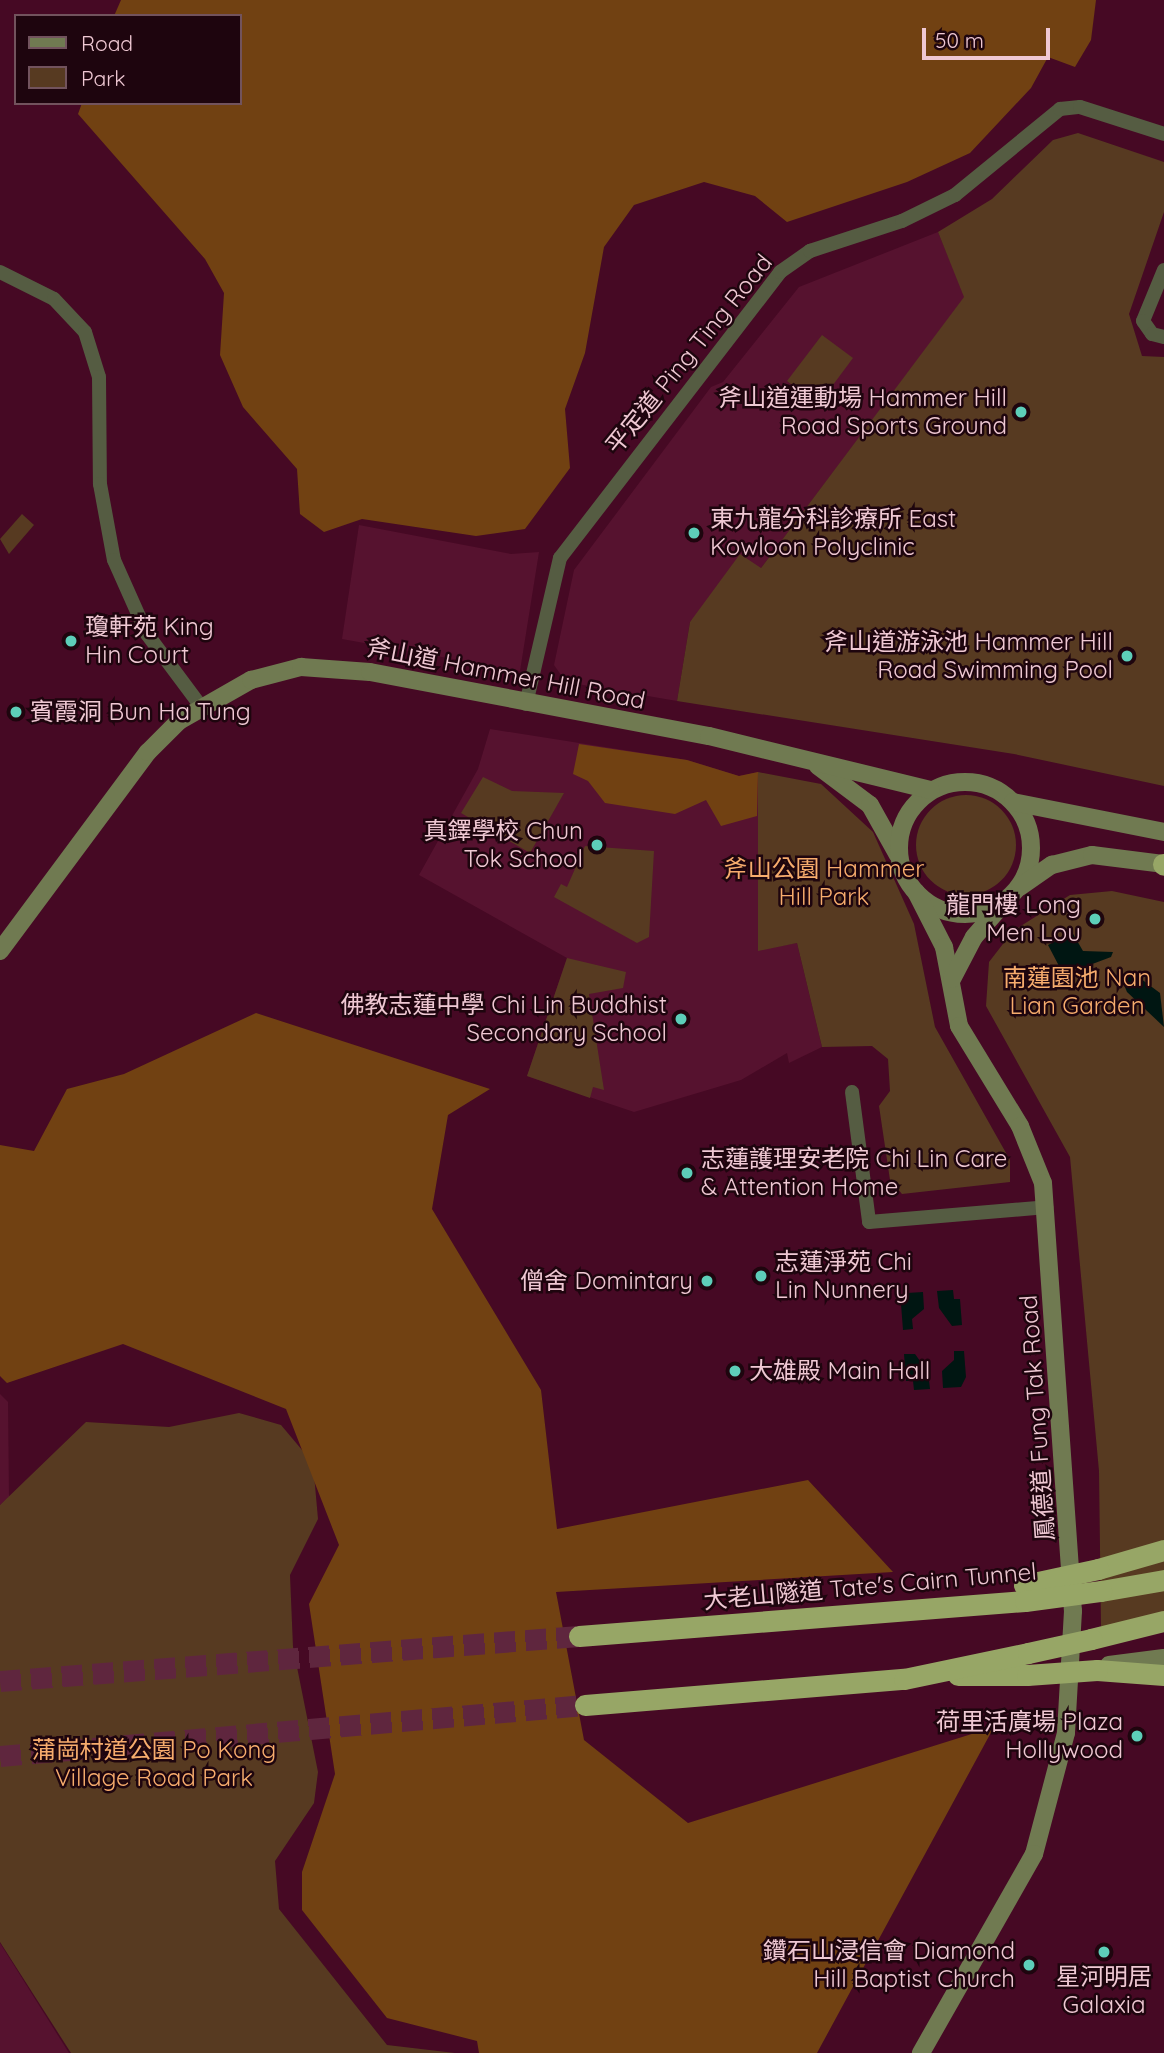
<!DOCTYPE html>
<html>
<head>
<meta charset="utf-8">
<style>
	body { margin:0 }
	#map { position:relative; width:1164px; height:2053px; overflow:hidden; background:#460924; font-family:Quicksand,"Noto Sans TC",sans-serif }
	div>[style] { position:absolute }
	.built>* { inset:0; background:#56122f }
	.green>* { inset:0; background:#573a21 }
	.round { border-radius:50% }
	.forest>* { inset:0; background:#714112 }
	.water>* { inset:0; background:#001612 }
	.highway-tunnel>* { height:21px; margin-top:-10.5px; transform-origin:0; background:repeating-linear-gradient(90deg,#5f263e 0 21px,transparent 0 31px) }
	.street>* { height:14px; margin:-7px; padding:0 7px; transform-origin:7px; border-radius:7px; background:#555c42 }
	.secondary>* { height:18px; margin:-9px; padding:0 9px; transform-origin:9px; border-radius:9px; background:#707a51 }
	.secondary>.ring { margin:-9px; padding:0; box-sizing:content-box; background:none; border:18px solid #707a51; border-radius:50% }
	.highway>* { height:21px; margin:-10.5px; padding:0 10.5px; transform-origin:10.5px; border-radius:10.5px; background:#97a666 }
	.highway-bridge>* { height:21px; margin:-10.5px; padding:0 10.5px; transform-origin:10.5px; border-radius:10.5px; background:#97a666 }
	.dots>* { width:19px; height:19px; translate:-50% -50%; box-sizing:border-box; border:4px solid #1e050e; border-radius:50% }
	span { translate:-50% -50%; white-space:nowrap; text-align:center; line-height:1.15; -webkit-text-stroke:5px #1e050e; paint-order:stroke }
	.street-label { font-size:24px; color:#efc8d3 }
	.poi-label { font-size:24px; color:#efc8d3 }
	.right { translate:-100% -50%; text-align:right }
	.left { translate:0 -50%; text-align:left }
	.park-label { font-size:24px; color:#f7ac6d }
	.legend { position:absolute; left:14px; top:14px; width:228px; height:91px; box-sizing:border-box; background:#1e050e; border:2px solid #72535d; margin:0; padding:9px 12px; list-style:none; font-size:21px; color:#efc8d3 }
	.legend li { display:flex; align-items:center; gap:14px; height:35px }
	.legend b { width:35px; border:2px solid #72535d }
	.scale { position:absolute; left:922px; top:28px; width:128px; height:32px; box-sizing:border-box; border:4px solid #efc8d3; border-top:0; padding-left:9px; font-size:21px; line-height:24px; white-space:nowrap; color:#efc8d3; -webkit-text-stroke:5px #1e050e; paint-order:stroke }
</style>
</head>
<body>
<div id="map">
	<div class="built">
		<div style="clip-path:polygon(938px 232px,965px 297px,761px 568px,690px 622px,677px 701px,566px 682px,554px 665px,574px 570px,711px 387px,723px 382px,799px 287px)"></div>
		<div style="clip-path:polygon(359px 525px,511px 554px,539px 552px,520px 671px,342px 639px)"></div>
		<div style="clip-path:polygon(490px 729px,687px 760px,739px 776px,758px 772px,758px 950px,797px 943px,822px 1047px,789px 1063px,787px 1053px,741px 1080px,634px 1112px,527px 1076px,567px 958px,419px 875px,478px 769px)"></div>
		<div style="clip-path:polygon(0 1394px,8px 1402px,9px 1497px,0 1505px)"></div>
		<div style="clip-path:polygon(0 1943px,69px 2053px,0 2053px)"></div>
	</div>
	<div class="green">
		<div style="clip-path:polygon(1078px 133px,1164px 162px,1164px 212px,1129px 314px,1142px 356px,1164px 357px,1164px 786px,1014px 754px,677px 701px,690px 622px,740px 554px,761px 568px,964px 297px,938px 232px,992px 199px,1053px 140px)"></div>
		<div style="clip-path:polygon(822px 335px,853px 358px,818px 405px,787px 381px)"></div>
		<div style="clip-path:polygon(22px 514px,34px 525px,9px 554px,0 539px)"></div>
		<div style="clip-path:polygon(758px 772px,821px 784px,873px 832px,914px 924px,935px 1027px,1010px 1160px,1010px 1182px,902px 1194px,890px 1180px,879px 1106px,890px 1091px,888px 1059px,872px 1046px,822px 1047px,797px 943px,758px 951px)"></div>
		<div style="clip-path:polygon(483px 777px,512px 791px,564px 793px,530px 853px,461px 813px)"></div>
		<div class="round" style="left:916px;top:795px;width:100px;height:100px"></div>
		<div style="clip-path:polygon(585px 846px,654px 851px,649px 937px,637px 943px,554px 897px,561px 884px,567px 887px)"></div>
		<div style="clip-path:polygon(1112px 891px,1164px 902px,1164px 1630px,1101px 1626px,1099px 1471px,1070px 1157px,986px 1006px,989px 962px,1013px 931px,1070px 895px)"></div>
		<div style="clip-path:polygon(567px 958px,626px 972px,623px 988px,589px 994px,604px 1090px,593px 1087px,590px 1098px,527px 1076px)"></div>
		<div style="clip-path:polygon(239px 1413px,281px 1425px,313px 1463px,318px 1519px,290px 1575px,293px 1647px,318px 1772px,314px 1803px,275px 1861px,279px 1909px,387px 2045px,455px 2053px,71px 2053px,0 1942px,0 1505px,86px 1422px,169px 1427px)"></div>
	</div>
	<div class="forest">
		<div style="clip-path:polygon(121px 0,1096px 0,1091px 40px,1075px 67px,1048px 57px,1031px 88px,970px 153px,907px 182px,787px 222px,755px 196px,704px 182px,634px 205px,604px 247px,585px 353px,565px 409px,570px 468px,525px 529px,476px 536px,362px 519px,324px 532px,300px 514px,297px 469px,243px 407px,220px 355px,224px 293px,205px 259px,78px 114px,82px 103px,240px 103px,240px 16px,114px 16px)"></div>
		<div style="clip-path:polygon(579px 744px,687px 760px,739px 776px,758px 772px,757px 816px,721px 826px,706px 800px,675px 814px,605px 803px,588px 781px,573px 774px)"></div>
		<div style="clip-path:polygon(256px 1013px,490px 1089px,448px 1115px,432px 1209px,541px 1390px,557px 1529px,808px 1480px,893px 1572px,556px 1592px,584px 1740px,688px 1823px,994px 1727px,817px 2053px,479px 2053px,477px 2041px,387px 2018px,302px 1910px,302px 1872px,335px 1774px,309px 1604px,339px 1545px,286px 1409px,123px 1344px,7px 1383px,0 1376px,0 1145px,34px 1151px,67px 1089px,124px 1074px)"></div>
	</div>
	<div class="water">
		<div style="clip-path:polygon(1072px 932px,1083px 951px,1113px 952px,1111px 957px,1079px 969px,1059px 966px,1048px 945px)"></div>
		<div style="clip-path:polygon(1133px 973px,1160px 993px,1164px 1027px,1127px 992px,1120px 975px)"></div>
		<div style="clip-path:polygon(953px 1290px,954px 1299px,960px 1299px,962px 1325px,952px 1326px,939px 1308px,937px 1291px)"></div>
		<div style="clip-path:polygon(923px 1292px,924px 1309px,912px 1319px,913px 1329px,903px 1330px,901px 1304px,907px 1293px)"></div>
		<div style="clip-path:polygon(954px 1351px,964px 1351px,966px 1377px,961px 1387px,943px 1388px,942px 1371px,954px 1360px)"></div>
		<div style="clip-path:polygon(904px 1354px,915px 1354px,928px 1372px,930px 1389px,914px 1390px,913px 1381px,906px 1381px)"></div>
	</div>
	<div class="highway-tunnel">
		<div style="left:0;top:1681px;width:581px;rotate:-4.44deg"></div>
		<div style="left:0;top:1756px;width:587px;rotate:-4.98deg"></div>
	</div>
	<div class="street">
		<div style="left:1164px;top:270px;width:55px;rotate:112.4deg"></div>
		<div style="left:1143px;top:321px;width:16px;rotate:55deg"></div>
		<div style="left:1152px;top:334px;width:12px;rotate:14deg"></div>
		<div style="left:0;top:272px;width:60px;rotate:26.6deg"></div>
		<div style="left:54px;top:299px;width:45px;rotate:46.8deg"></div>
		<div style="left:85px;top:332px;width:47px;rotate:72.7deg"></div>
		<div style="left:99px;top:377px;width:107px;rotate:89.5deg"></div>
		<div style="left:100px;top:484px;width:77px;rotate:79.6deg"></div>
		<div style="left:114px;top:560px;width:81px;rotate:66deg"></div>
		<div style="left:147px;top:634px;width:89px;rotate:53.3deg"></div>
		<div style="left:526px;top:704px;width:150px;rotate:-76.9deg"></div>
		<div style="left:560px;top:558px;width:361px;rotate:-52.4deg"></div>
		<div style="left:780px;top:272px;width:37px;rotate:-35deg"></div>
		<div style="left:810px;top:251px;width:97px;rotate:-18.1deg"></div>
		<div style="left:902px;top:221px;width:59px;rotate:-26.1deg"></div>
		<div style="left:955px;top:195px;width:136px;rotate:-39.3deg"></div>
		<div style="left:1060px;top:109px;width:20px;rotate:-6deg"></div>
		<div style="left:1080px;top:107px;width:88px;rotate:17.8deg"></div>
		<div style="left:852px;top:1092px;width:131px;rotate:82.5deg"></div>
		<div style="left:869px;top:1222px;width:178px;rotate:-4.8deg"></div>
	</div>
	<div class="secondary">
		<div style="left:818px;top:766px;width:65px;rotate:36.9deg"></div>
		<div style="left:870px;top:805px;width:57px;rotate:60.8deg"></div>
		<div class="ring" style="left:899px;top:782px;width:114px;height:114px"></div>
		<div style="left:1013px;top:802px;width:154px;rotate:11.2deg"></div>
		<div style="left:1020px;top:887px;width:39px;rotate:-35deg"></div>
		<div style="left:1052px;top:865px;width:41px;rotate:-14deg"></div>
		<div style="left:1092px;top:855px;width:73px;rotate:7.1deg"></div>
		<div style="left:916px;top:892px;width:62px;rotate:63deg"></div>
		<div style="left:944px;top:947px;width:80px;rotate:79.2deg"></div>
		<div style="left:959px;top:1026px;width:117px;rotate:58.6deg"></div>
		<div style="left:1020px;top:1126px;width:61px;rotate:68deg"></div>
		<div style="left:1043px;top:1183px;width:429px;rotate:86deg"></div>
		<div style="left:1073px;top:1611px;width:122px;rotate:93.3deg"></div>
		<div style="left:1066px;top:1733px;width:125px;rotate:104.8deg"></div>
		<div style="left:1034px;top:1854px;width:229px;rotate:119.6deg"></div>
		<div style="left:0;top:951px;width:248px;rotate:-53.4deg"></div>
		<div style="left:148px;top:752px;width:44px;rotate:-45deg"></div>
		<div style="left:179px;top:721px;width:83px;rotate:-29.7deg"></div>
		<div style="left:251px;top:680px;width:52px;rotate:-14.6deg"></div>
		<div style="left:301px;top:667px;width:69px;rotate:4.1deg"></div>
		<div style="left:370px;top:672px;width:345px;rotate:10.7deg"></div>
		<div style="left:709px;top:736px;width:228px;rotate:13.7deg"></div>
		<div style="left:952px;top:979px;width:47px;rotate:-62.4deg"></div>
		<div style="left:974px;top:937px;width:43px;rotate:-48.8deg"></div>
		<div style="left:1109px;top:1665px;width:55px;rotate:-7.3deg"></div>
	</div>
	<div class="highway">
		<div style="left:1163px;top:864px;width:1px;rotate:45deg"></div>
		<div style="left:1098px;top:1569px;width:69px;rotate:-16.1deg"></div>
		<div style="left:1101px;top:1591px;width:64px;rotate:-9.9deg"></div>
		<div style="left:579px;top:1636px;width:447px;rotate:-4.5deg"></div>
		<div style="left:1091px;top:1639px;width:75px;rotate:-13.9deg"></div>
		<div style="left:1097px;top:1670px;width:67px;rotate:4.3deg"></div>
		<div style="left:958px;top:1675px;width:69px"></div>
		<div style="left:585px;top:1705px;width:320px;rotate:-4.7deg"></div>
		<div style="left:904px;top:1679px;width:127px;rotate:-11.8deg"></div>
	</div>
	<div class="highway-bridge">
		<div style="left:1024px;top:1585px;width:76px;rotate:-12.2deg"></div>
		<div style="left:1025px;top:1601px;width:77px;rotate:-7.5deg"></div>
		<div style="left:1028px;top:1653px;width:65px;rotate:-12.5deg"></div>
		<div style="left:1027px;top:1675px;width:70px;rotate:-4.1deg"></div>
	</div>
	<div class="dots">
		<div style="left:1021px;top:412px;background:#5dceb9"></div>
		<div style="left:694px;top:533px;background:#5dceb9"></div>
		<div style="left:71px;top:641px;background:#5dceb9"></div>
		<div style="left:1127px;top:656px;background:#5dceb9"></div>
		<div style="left:16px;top:712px;background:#5dceb9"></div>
		<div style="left:597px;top:845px;background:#5dceb9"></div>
		<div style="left:1095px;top:919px;background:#5dceb9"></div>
		<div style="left:681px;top:1019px;background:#5dceb9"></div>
		<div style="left:687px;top:1173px;background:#5dceb9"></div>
		<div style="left:761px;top:1276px;background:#5dceb9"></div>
		<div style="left:707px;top:1281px;background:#5dceb9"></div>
		<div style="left:735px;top:1371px;background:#5dceb9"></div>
		<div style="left:1137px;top:1736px;background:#5dceb9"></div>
		<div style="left:1104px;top:1952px;background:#5dceb9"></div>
		<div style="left:1029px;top:1965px;background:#5dceb9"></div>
	</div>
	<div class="street-label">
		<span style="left:689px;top:354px;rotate:-51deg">平定道 Ping Ting Road</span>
		<span style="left:506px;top:674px;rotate:11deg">斧山道 Hammer Hill Road</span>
		<span style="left:1037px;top:1418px;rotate:-94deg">鳳德道 Fung Tak Road</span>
		<span style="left:870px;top:1586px;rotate:-5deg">大老山隧道 Tate's Cairn Tunnel</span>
	</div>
	<div class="poi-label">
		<span class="right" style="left:1007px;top:412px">斧山道運動場 Hammer Hill<br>Road Sports Ground</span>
		<span class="left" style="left:710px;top:533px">東九龍分科診療所 East<br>Kowloon Polyclinic</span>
		<span class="left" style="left:85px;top:641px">瓊軒苑 King<br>Hin Court</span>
		<span class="right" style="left:1113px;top:656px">斧山道游泳池 Hammer Hill<br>Road Swimming Pool</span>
		<span class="left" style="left:30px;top:712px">賓霞洞 Bun Ha Tung</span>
		<span class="right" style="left:583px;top:845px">真鐸學校 Chun<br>Tok School</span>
		<span class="right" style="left:1081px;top:919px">龍門樓 Long<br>Men Lou</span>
		<span class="right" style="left:667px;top:1019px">佛教志蓮中學 Chi Lin Buddhist<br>Secondary School</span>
		<span class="left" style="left:701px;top:1173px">志蓮護理安老院 Chi Lin Care<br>&amp; Attention Home</span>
		<span class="left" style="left:775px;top:1276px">志蓮淨苑 Chi<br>Lin Nunnery</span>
		<span class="right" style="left:693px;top:1281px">僧舍 Domintary</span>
		<span class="left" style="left:749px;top:1371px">大雄殿 Main Hall</span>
		<span class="right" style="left:1123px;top:1736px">荷里活廣場 Plaza<br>Hollywood</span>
		<span class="right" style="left:1015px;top:1965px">鑽石山浸信會 Diamond<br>Hill Baptist Church</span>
		<span style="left:1104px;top:1991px">星河明居<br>Galaxia</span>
	</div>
	<div class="park-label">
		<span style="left:824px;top:883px">斧山公園 Hammer<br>Hill Park</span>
		<span style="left:1077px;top:992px">南蓮園池 Nan<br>Lian Garden</span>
		<span style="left:154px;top:1764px">蒲崗村道公園 Po Kong<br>Village Road Park</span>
	</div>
	<ul class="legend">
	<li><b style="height:9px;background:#707a51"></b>Road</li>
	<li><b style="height:19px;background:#573a21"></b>Park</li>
	</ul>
	<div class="scale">50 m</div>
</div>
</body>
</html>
